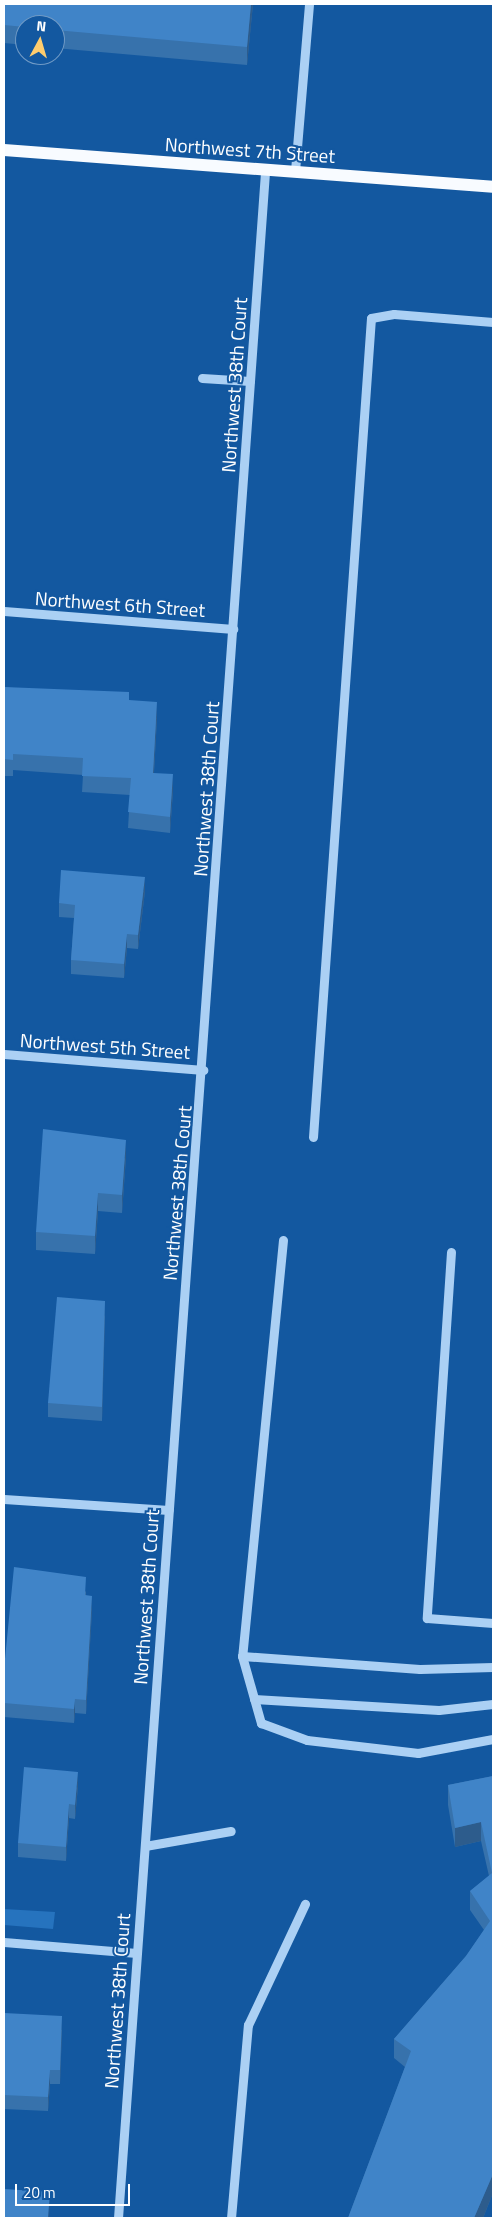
<!DOCTYPE html>
<html>
<head>
<meta charset="utf-8">
<style>
	body { margin:0 }
	#map { position:relative; width:497px; height:2222px; overflow:hidden; background:#1358a0; font-family:"Titillium Web",sans-serif }
	div>[style] { position:absolute }
	.green>* { inset:0; background:#2673be }
	.minor>* { height:9px; margin:-4.5px; padding:0 4.5px; transform-origin:4.5px; border-radius:4.5px; background:#abd0f4 }
	.major>* { height:12px; margin:-6px; padding:0 6px; transform-origin:6px; border-radius:6px; background:#f8fbff }
	.wall>* { inset:0; background:#3772ac }
	.shaded-wall>* { inset:0; background:#2d5c8c }
	.building>* { inset:0; background:#4084c8 }
	span { translate:-50% -50%; white-space:nowrap; text-align:center; line-height:1.15; -webkit-text-stroke:4px #1358a0; paint-order:stroke }
	.street-label { font-size:19px; color:#fff }
	.frame { position:absolute; inset:0; border:5px solid #fff; pointer-events:none }
	.north { position:absolute; left:15px; top:15px; width:50px; height:50px; box-sizing:border-box; background:#1358a0; border:1px solid #719bc6; border-radius:50%; rotate:6deg; font-size:14px; font-weight:700; line-height:20px; text-align:center; color:#fff }
	.north::after { content:''; display:block; margin:auto; width:18px; height:22px; background:#ffcd6e; clip-path:polygon(50% 0,100% 100%,50% 72%,0 100%) }
	.scale { position:absolute; left:15px; top:2184px; width:115px; height:22px; box-sizing:border-box; border:2px solid #fff; border-top:0; padding-left:6px; font-size:15px; line-height:18px; white-space:nowrap; color:#fff; -webkit-text-stroke:4px #1358a0; paint-order:stroke }
</style>
</head>
<body>
<div id="map">
	<div class="green">
		<div style="clip-path:polygon(4px 1909px,55px 1912px,53px 1929px,4px 1925px)"></div>
	</div>
	<div class="minor">
		<div style="left:295px;top:171px;width:168px;rotate:-85.2deg"></div>
		<div style="left:202px;top:378px;width:48px;rotate:3.6deg"></div>
		<div style="left:4px;top:611px;width:230px;rotate:4.5deg"></div>
		<div style="left:4px;top:1054px;width:200px;rotate:4.6deg"></div>
		<div style="left:313px;top:1137px;width:821px;rotate:-85.95deg"></div>
		<div style="left:371px;top:318px;width:23px;rotate:-10deg"></div>
		<div style="left:394px;top:314px;width:99px;rotate:4.6deg"></div>
		<div style="left:283px;top:1240px;width:418px;rotate:95.6deg"></div>
		<div style="left:242px;top:1656px;width:70px;rotate:74.2deg"></div>
		<div style="left:261px;top:1723px;width:49px;rotate:20.3deg"></div>
		<div style="left:307px;top:1740px;width:112px;rotate:6.7deg"></div>
		<div style="left:418px;top:1753px;width:76px;rotate:-10.6deg"></div>
		<div style="left:451px;top:1252px;width:367px;rotate:93.8deg"></div>
		<div style="left:427px;top:1618px;width:66px;rotate:4.3deg"></div>
		<div style="left:4px;top:1499px;width:165px;rotate:3.8deg"></div>
		<div style="left:242px;top:1656px;width:178px;rotate:4.2deg"></div>
		<div style="left:420px;top:1669px;width:73px;rotate:-1.6deg"></div>
		<div style="left:254px;top:1699px;width:185px;rotate:3.4deg"></div>
		<div style="left:439px;top:1710px;width:54px;rotate:-6.3deg"></div>
		<div style="left:145px;top:1846px;width:87px;rotate:-9.9deg"></div>
		<div style="left:4px;top:1942px;width:133px;rotate:4.7deg"></div>
		<div style="left:118px;top:2218px;width:2053px;rotate:-85.89deg"></div>
		<div style="left:231px;top:2218px;width:194px;rotate:-85deg"></div>
		<div style="left:248px;top:2025px;width:134px;rotate:-64.8deg"></div>
	</div>
	<div class="major">
		<div style="left:4px;top:150px;width:490px;rotate:4.3deg"></div>
	</div>
	<div class="wall">
		<div style="clip-path:polygon(4px 4px,253px 4px,247px 65px,55px 48px,55px 25px,25px 25px,25px 45px,4px 43px)"></div>
		<div style="clip-path:polygon(4px 687px,129px 700px,157px 718px,154px 773px,173px 791px,170px 833px,128px 828px,130px 795px,82px 792px,83px 775px,13px 770px,13px 776px,4px 776px)"></div>
		<div style="clip-path:polygon(145px 891px,138px 949px,127px 948px,124px 978px,71px 974px,71px 960px,74px 918px,59px 917px,59px 903px)"></div>
		<div style="clip-path:polygon(126px 1157px,122px 1213px,98px 1211px,95px 1254px,36px 1250px,36px 1232px)"></div>
		<div style="clip-path:polygon(105px 1315px,102px 1421px,48px 1417px,48px 1403px)"></div>
		<div style="clip-path:polygon(86px 1591px,86px 1595px,92px 1610px,86px 1714px,75px 1713px,74px 1723px,4px 1717px,4px 1669px)"></div>
		<div style="clip-path:polygon(493px 1776px,493px 2193px,483px 2218px,348px 2218px,405px 2067px,394px 2058px,394px 2039px,466px 1956px,484px 1930px,470px 1910px,470px 1891px,489px 1876px,481px 1841px,455px 1847px,448px 1805px,448px 1785px)"></div>
		<div style="clip-path:polygon(78px 1786px,75px 1819px,69px 1818px,66px 1861px,18px 1857px,18px 1843px)"></div>
		<div style="clip-path:polygon(4px 2013px,62px 2030px,60px 2084px,50px 2084px,48px 2111px,4px 2109px)"></div>
	</div>
	<div class="shaded-wall">
		<div style="clip-path:polygon(251px 4px,253px 4px,247px 65px,247px 47px)"></div>
		<div style="clip-path:polygon(157px 702px,157px 718px,153px 789px,153px 773px)"></div>
		<div style="clip-path:polygon(173px 774px,173px 791px,170px 833px,170px 817px)"></div>
		<div style="clip-path:polygon(145px 877px,145px 891px,138px 949px,138px 935px)"></div>
		<div style="clip-path:polygon(127px 934px,127px 948px,124px 978px,124px 964px)"></div>
		<div style="clip-path:polygon(126px 1140px,126px 1157px,122px 1213px,122px 1195px)"></div>
		<div style="clip-path:polygon(98px 1193px,98px 1211px,95px 1254px,95px 1236px)"></div>
		<div style="clip-path:polygon(105px 1301px,105px 1315px,102px 1421px,102px 1407px)"></div>
		<div style="clip-path:polygon(92px 1596px,92px 1610px,86px 1714px,86px 1700px)"></div>
		<div style="clip-path:polygon(75px 1699px,75px 1713px,74px 1723px,74px 1709px)"></div>
		<div style="clip-path:polygon(78px 1772px,78px 1786px,75px 1819px,75px 1805px)"></div>
		<div style="clip-path:polygon(69px 1804px,69px 1818px,66px 1861px,66px 1847px)"></div>
		<div style="clip-path:polygon(481px 1822px,481px 1841px,455px 1847px,455px 1828px)"></div>
		<div style="clip-path:polygon(62px 2016px,62px 2030px,60px 2084px,60px 2070px)"></div>
		<div style="clip-path:polygon(50px 2070px,50px 2084px,48px 2111px,48px 2097px)"></div>
		<div style="clip-path:polygon(493px 2174px,493px 2193px,483px 2218px,474px 2218px)"></div>
		<div style="clip-path:polygon(50px 2192px,49px 2218px,48px 2218px)"></div>
	</div>
	<div class="building">
		<div style="clip-path:polygon(4px 4px,251px 4px,247px 47px,55px 30px,55px 25px,25px 25px,25px 27px,4px 25px)"></div>
		<div style="clip-path:polygon(4px 687px,129px 692px,129px 700px,157px 702px,153px 773px,173px 774px,170px 817px,128px 812px,131px 778px,82px 776px,83px 758px,13px 754px,13px 760px,4px 759px)"></div>
		<div style="clip-path:polygon(61px 870px,145px 877px,138px 935px,127px 934px,124px 964px,71px 960px,75px 905px,59px 903px)"></div>
		<div style="clip-path:polygon(43px 1129px,126px 1140px,122px 1195px,98px 1193px,95px 1236px,36px 1232px)"></div>
		<div style="clip-path:polygon(57px 1297px,105px 1301px,102px 1407px,48px 1403px)"></div>
		<div style="clip-path:polygon(14px 1567px,86px 1577px,85px 1595px,92px 1596px,86px 1700px,75px 1699px,74px 1709px,4px 1703px,4px 1669px)"></div>
		<div style="clip-path:polygon(24px 1767px,78px 1772px,75px 1805px,69px 1804px,66px 1847px,18px 1843px)"></div>
		<div style="clip-path:polygon(493px 1776px,493px 2174px,474px 2218px,348px 2218px,411px 2051px,394px 2039px,466px 1956px,490px 1921px,470px 1891px,492px 1873px,481px 1822px,455px 1828px,448px 1785px)"></div>
		<div style="clip-path:polygon(4px 2013px,62px 2016px,60px 2070px,50px 2070px,48px 2097px,4px 2095px)"></div>
		<div style="clip-path:polygon(4px 2189px,50px 2192px,48px 2218px,4px 2218px)"></div>
	</div>
	<div class="street-label">
		<span style="left:250px;top:150px;rotate:4deg">Northwest 7th Street</span>
		<span style="left:234px;top:385px;rotate:-86deg">Northwest 38th Court</span>
		<span style="left:120px;top:604px;rotate:4deg">Northwest 6th Street</span>
		<span style="left:206px;top:789px;rotate:-86deg">Northwest 38th Court</span>
		<span style="left:105px;top:1046px;rotate:4deg">Northwest 5th Street</span>
		<span style="left:177px;top:1193px;rotate:-85deg">Northwest 38th Court</span>
		<span style="left:146px;top:1597px;rotate:-86deg">Northwest 38th Court</span>
		<span style="left:117px;top:2001px;rotate:-86deg">Northwest 38th Court</span>
	</div>
	<div class="frame"></div>
	<div class="north">N</div>
	<div class="scale">20 m</div>
</div>
</body>
</html>
